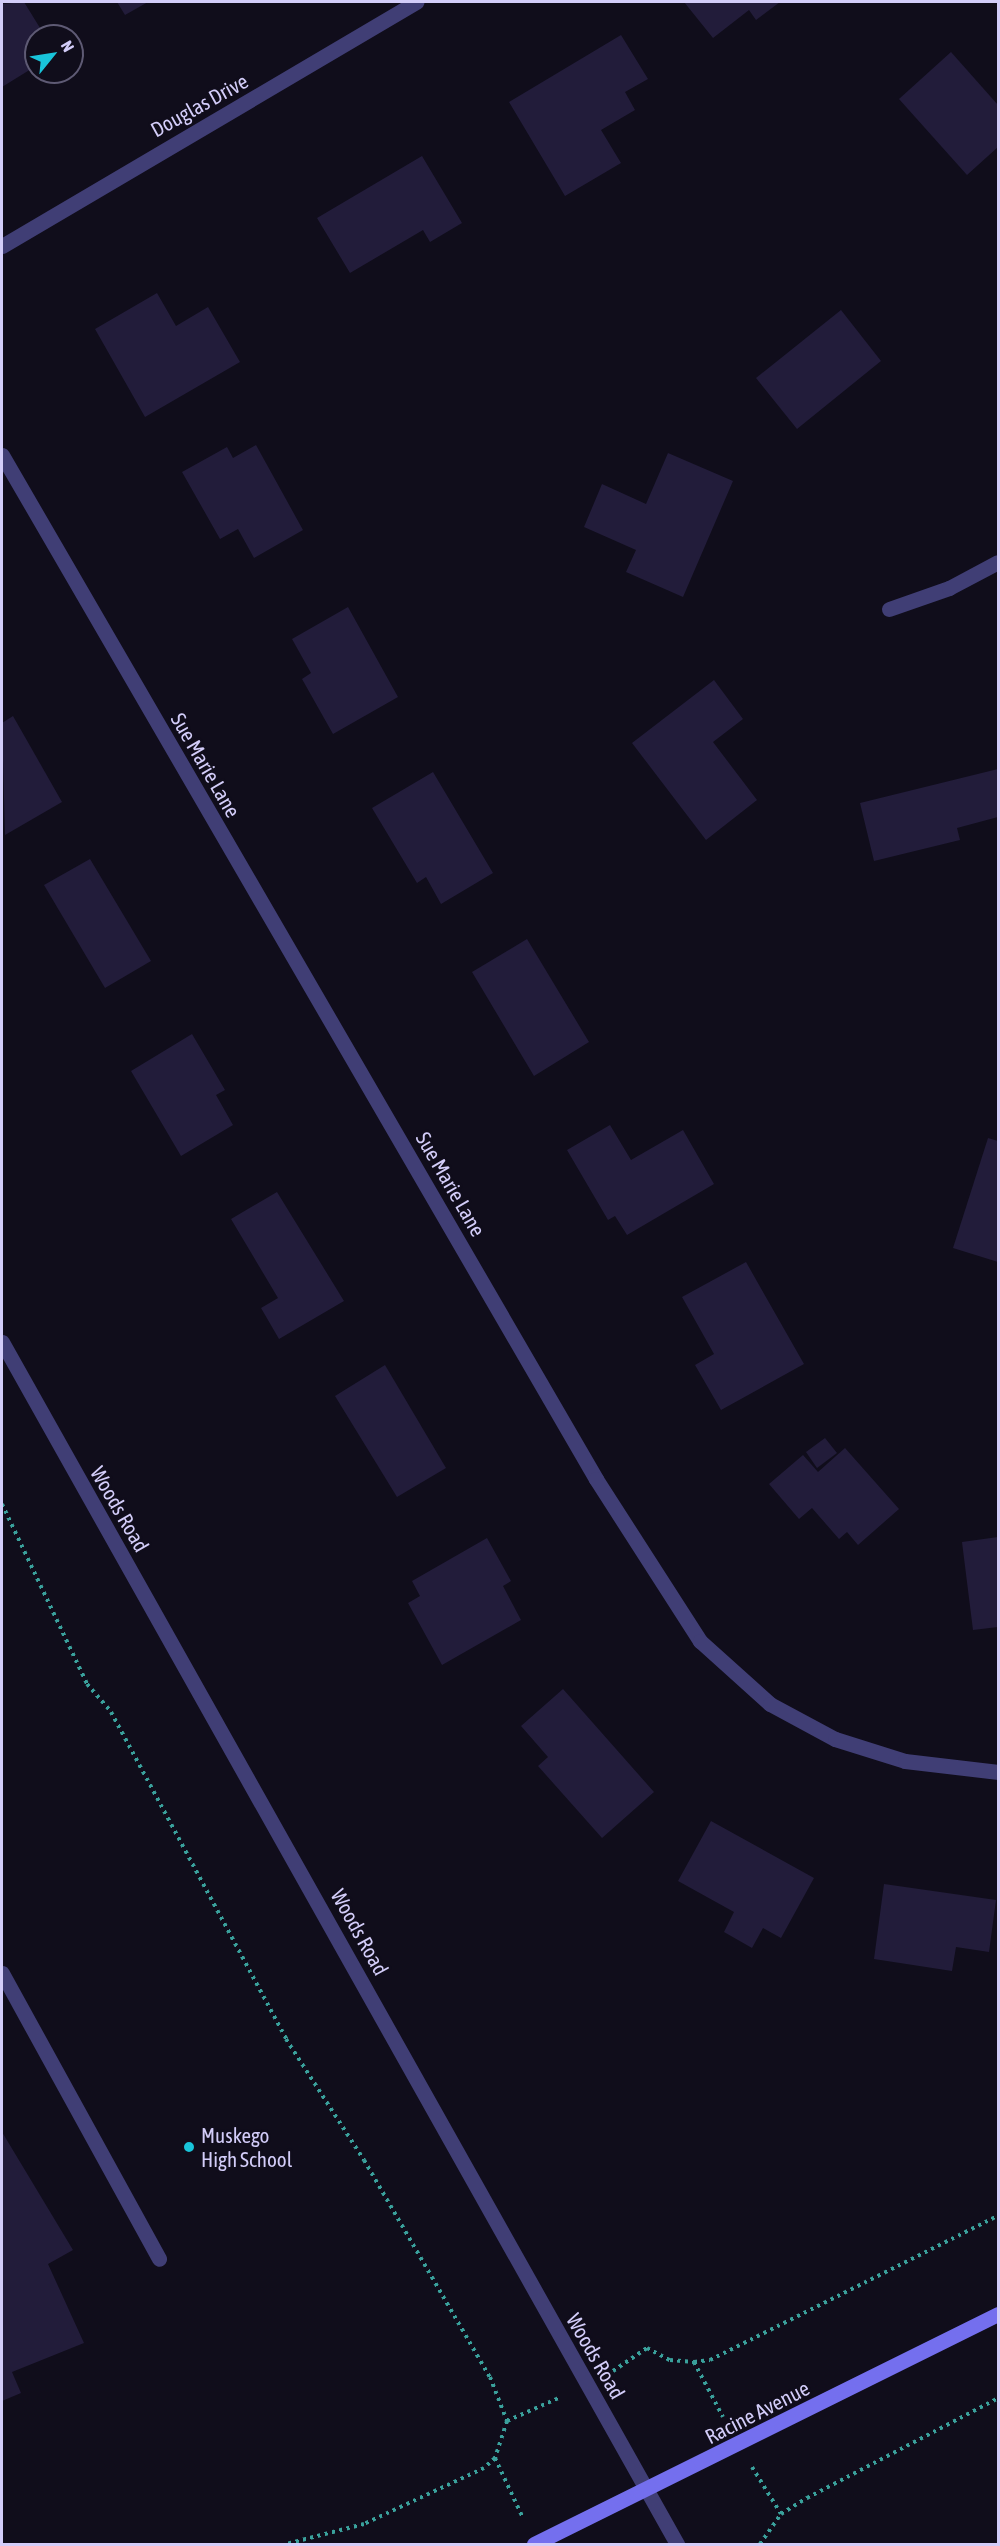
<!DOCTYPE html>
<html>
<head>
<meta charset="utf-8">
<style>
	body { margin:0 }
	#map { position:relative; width:1000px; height:2546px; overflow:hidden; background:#100d1b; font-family:"Asap Condensed",sans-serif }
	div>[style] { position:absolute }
	.building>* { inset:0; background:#221c3a }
	.path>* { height:4px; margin-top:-2px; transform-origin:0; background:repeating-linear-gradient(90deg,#3aa19c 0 3px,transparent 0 7.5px) }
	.service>* { height:15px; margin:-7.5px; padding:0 7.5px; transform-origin:7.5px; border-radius:7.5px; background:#403e75 }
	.minor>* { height:15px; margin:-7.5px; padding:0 7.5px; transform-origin:7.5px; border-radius:7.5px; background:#403e75 }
	.tertiary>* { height:15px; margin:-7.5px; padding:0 7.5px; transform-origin:7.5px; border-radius:7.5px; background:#403e75 }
	.secondary>* { height:15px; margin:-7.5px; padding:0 7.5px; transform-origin:7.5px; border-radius:7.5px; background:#746fee }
	.dots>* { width:16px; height:16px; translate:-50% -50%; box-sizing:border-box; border:3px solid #100d1b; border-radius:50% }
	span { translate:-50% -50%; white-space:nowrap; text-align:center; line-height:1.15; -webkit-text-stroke:5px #100d1b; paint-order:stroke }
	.street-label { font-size:21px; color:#d3cdf9 }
	.poi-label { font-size:21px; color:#d3cdf9 }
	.left { translate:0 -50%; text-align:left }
	.frame { position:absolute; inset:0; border:3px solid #d3cdf9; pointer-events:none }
	.north { position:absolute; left:24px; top:24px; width:60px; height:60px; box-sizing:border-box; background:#100d1b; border:2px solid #5e5a74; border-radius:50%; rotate:60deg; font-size:16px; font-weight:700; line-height:24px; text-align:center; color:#d3cdf9 }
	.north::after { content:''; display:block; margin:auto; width:21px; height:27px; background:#19c4da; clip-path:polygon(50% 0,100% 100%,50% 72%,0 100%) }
</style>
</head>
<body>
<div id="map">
	<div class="building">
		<div style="clip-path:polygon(24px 2px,45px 36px,36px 36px,36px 66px,2px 87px,2px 4px)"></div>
		<div style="clip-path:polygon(117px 2px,148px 2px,125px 15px)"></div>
		<div style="clip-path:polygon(684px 2px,780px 2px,756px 20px,749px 10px,713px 38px)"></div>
		<div style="clip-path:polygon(621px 35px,648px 79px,625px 92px,635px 110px,601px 130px,621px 163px,565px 196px,509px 102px)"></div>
		<div style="clip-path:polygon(951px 52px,998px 105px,998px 147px,967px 175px,899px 99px)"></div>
		<div style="clip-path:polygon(422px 156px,462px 223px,430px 242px,423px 230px,350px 273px,317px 218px)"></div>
		<div style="clip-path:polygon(157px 293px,176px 326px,208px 307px,240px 362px,145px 417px,95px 329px)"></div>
		<div style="clip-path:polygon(841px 310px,881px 361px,797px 429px,756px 378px)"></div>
		<div style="clip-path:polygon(256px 445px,303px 530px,254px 558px,238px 529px,220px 539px,182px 472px,227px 447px,233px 458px)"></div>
		<div style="clip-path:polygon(668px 453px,733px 481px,683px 597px,626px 572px,636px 550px,584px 527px,602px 484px,646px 504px)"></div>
		<div style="clip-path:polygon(348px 607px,398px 697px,333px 734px,302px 679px,311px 673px,292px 639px)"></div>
		<div style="clip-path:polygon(714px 680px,743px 719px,713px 742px,757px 800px,706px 840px,632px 743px)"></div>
		<div style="clip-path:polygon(13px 716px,62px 802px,5px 835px,2px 723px)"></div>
		<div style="clip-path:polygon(998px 769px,998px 817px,957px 828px,960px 840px,874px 861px,860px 803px)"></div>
		<div style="clip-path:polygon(433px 772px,493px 873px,441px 904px,426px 877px,417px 883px,372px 808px)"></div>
		<div style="clip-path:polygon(90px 859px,151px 961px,105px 988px,44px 885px)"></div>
		<div style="clip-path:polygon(527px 939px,589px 1042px,534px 1076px,472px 972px)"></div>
		<div style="clip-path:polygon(192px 1034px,225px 1090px,216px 1095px,233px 1125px,181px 1156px,131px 1071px)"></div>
		<div style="clip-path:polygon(610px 1125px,631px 1160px,683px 1130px,714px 1184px,627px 1235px,615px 1216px,608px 1220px,567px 1150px)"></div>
		<div style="clip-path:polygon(988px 1138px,998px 1141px,998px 1262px,953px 1248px)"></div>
		<div style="clip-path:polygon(277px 1192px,344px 1301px,279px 1339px,261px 1308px,278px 1298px,231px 1219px)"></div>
		<div style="clip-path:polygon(746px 1262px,804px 1364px,721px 1410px,695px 1365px,714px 1354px,682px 1297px)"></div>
		<div style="clip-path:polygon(385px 1365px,446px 1468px,397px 1497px,335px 1396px)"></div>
		<div style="clip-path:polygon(825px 1438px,837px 1453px,817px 1468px,806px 1452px)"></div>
		<div style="clip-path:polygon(845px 1448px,899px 1509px,858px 1545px,847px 1532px,839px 1539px,812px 1508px,799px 1519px,769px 1484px,803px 1455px,818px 1472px)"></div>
		<div style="clip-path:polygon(998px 1537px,998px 1627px,973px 1630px,962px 1542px)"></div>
		<div style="clip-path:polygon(487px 1538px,511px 1581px,503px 1586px,521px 1620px,442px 1665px,408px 1603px,420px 1596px,412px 1581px)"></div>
		<div style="clip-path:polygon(563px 1689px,654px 1792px,602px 1838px,538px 1766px,548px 1757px,521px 1726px)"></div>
		<div style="clip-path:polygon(711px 1821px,814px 1878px,781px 1938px,763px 1928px,752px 1948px,724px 1932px,734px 1912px,678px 1881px)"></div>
		<div style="clip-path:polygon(884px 1884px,996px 1900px,989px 1952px,956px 1947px,952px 1971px,874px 1959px)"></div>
		<div style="clip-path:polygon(2px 2132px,73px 2250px,48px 2264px,84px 2343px,12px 2372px,21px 2393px,2px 2401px)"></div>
	</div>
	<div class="path">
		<div style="left:2px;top:1504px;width:199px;rotate:64.7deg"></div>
		<div style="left:87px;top:1684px;width:37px;rotate:49deg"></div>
		<div style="left:111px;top:1712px;width:371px;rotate:61.8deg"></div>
		<div style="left:286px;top:2039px;width:144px;rotate:57.2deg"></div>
		<div style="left:364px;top:2160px;width:251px;rotate:59.9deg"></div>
		<div style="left:490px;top:2377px;width:47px;rotate:68.9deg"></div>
		<div style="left:507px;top:2421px;width:39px;rotate:108deg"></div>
		<div style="left:495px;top:2458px;width:15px;rotate:138deg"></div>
		<div style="left:484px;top:2468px;width:132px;rotate:155deg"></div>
		<div style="left:364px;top:2524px;width:81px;rotate:165.6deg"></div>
		<div style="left:694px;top:2362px;width:16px;rotate:-7deg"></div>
		<div style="left:710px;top:2360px;width:322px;rotate:-26.6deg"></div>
		<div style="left:613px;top:2371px;width:41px;rotate:-34.1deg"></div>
		<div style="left:647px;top:2348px;width:26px;rotate:28deg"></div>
		<div style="left:670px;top:2360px;width:24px;rotate:5deg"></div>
		<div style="left:694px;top:2362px;width:62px;rotate:62.2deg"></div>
		<div style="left:507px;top:2421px;width:59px;rotate:-24deg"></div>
		<div style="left:495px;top:2458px;width:64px;rotate:65deg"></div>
		<div style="left:752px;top:2467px;width:55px;rotate:58.3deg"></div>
		<div style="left:760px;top:2544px;width:37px;rotate:-55deg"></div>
		<div style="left:781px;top:2514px;width:31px;rotate:-32deg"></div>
		<div style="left:807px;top:2498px;width:216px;rotate:-27.6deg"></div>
	</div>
	<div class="service">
		<div style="left:2px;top:1973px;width:326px;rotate:61.2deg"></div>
	</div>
	<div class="minor">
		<div style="left:2px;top:246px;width:481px;rotate:-30.5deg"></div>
		<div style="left:2px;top:455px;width:1184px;rotate:59.88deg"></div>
		<div style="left:596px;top:1479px;width:193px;rotate:57.3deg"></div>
		<div style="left:700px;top:1641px;width:94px;rotate:42deg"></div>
		<div style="left:770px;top:1704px;width:74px;rotate:28.3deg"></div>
		<div style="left:835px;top:1739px;width:73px;rotate:17.4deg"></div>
		<div style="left:905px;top:1761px;width:94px;rotate:6.7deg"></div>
		<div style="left:889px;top:609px;width:64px;rotate:-19.3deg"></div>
		<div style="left:949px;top:588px;width:55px;rotate:-28deg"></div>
	</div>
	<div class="tertiary">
		<div style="left:2px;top:1342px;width:1379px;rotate:60.68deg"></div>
	</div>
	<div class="secondary">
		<div style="left:534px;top:2544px;width:518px;rotate:-26.37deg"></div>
	</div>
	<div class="dots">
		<div style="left:189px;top:2147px;background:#19c4da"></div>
	</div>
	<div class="street-label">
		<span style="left:199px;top:105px;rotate:-29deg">Douglas Drive</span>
		<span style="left:206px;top:765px;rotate:60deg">Sue Marie Lane</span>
		<span style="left:451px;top:1184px;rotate:60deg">Sue Marie Lane</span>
		<span style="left:120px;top:1509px;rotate:60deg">Woods Road</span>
		<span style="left:360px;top:1932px;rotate:61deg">Woods Road</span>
		<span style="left:596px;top:2356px;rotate:60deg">Woods Road</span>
		<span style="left:757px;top:2412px;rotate:-27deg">Racine Avenue</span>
	</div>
	<div class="poi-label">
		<span class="left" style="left:201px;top:2147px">Muskego<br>High School</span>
	</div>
	<div class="frame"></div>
	<div class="north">N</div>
</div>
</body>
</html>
